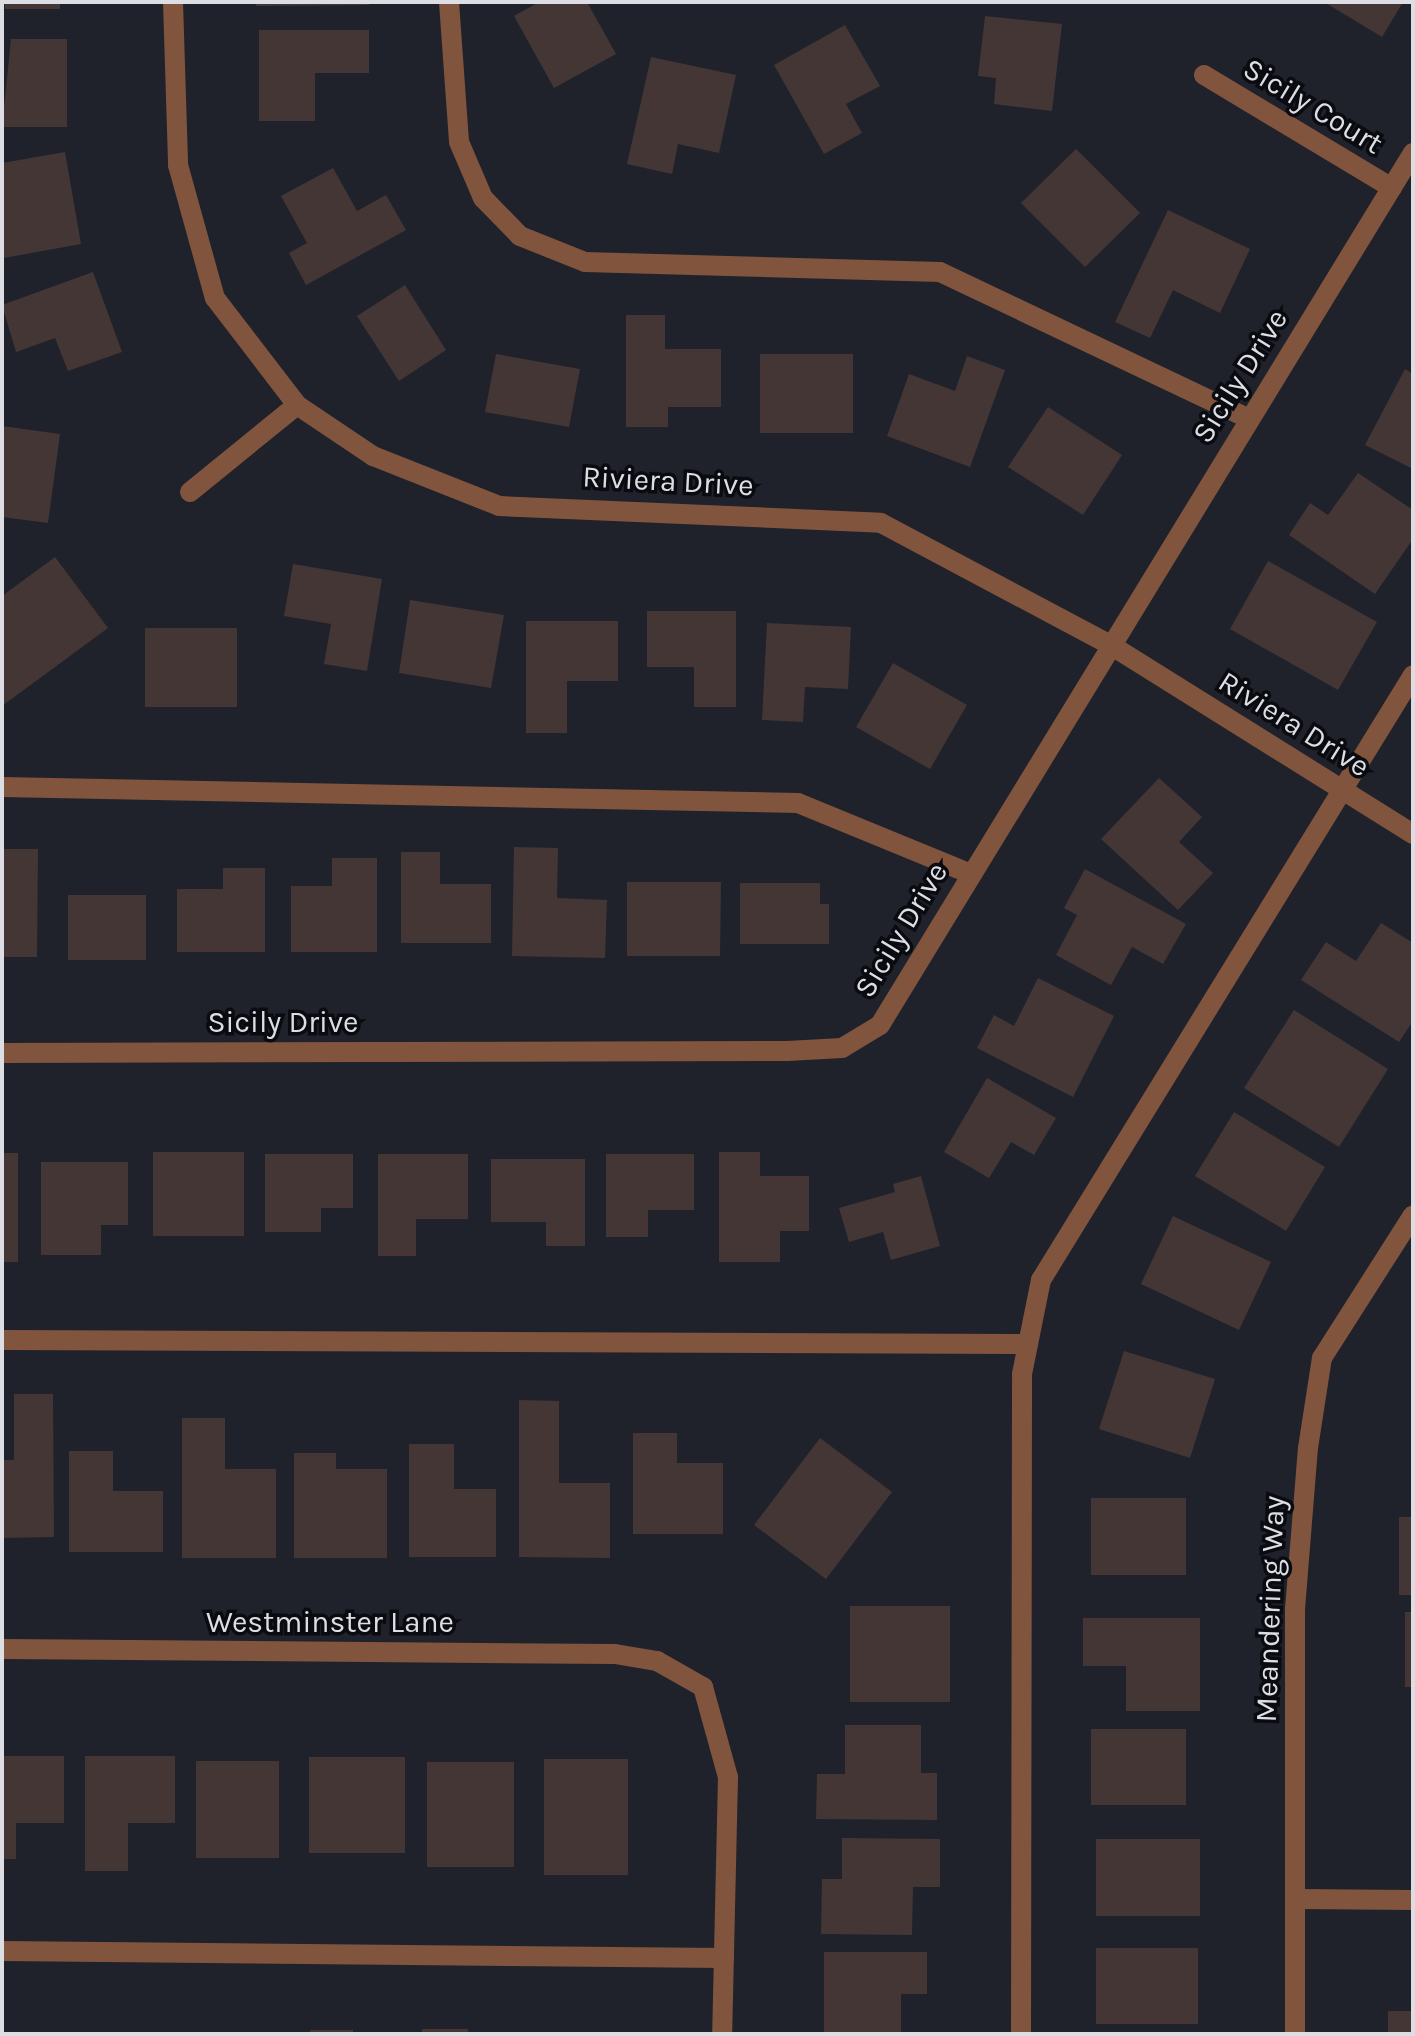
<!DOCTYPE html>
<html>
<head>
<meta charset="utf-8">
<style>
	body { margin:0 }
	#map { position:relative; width:1415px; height:2036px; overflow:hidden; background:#1f222b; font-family:Karla,sans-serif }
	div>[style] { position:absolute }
	.building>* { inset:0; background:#433635 }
	.minor>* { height:20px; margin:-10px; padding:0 10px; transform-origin:10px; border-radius:10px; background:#81543e }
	span { translate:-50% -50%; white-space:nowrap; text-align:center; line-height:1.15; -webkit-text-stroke:7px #0a0b10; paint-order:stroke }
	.street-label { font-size:30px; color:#dcdee4 }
	.frame { position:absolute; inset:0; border:4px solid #dcdee4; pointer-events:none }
</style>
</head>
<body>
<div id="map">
	<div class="building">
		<div style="clip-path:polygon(5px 2px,60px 2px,60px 9px,5px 9px)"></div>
		<div style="clip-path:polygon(256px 2px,369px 2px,369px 5px,256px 6px)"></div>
		<div style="clip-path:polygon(539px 2px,587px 2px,616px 54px,554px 88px,514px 16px)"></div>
		<div style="clip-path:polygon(1324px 2px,1403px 2px,1382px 37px)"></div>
		<div style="clip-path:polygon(985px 16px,1062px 24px,1052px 111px,994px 104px,996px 78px,978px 76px)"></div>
		<div style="clip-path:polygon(845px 25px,880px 86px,846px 104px,862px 133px,824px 154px,774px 65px)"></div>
		<div style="clip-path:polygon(259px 30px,369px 30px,369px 73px,315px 73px,315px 121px,259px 121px)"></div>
		<div style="clip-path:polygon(11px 39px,67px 39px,67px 127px,2px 127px)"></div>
		<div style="clip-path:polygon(651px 57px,736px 75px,719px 153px,678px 144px,672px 174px,627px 164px)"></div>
		<div style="clip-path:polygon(1076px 149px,1140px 213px,1085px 267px,1021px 203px)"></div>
		<div style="clip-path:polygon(65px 152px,81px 244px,4px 258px,2px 163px)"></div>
		<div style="clip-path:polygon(333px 168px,357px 211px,386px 195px,406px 230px,306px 285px,289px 253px,307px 243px,281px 196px)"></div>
		<div style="clip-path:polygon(1168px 210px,1250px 249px,1220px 313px,1173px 290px,1150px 338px,1115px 322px)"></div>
		<div style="clip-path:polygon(93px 272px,122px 352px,68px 371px,55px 338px,16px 352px,2px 305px)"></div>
		<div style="clip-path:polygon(405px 285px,446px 350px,399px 381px,357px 316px)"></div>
		<div style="clip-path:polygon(626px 315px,665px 315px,665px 349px,721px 349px,721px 407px,668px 407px,668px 427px,626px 427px)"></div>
		<div style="clip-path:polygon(496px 354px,580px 369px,569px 427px,485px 412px)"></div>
		<div style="clip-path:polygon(760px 354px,853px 354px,853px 433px,760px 433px)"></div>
		<div style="clip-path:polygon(967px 356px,1005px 370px,970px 467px,887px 436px,909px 374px,955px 391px)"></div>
		<div style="clip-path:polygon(1405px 369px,1413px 374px,1413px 469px,1365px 445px)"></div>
		<div style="clip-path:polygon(1048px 407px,1122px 455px,1083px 515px,1008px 467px)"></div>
		<div style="clip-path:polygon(2px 426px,60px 434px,48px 523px,2px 517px)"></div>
		<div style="clip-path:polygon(1358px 473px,1413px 510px,1413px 539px,1375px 594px,1289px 535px,1310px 503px,1328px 515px)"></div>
		<div style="clip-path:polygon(55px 557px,108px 628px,2px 706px,2px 596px)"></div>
		<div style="clip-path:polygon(1268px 561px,1377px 622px,1338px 690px,1230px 629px)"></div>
		<div style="clip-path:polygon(293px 564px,382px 579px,367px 671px,324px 664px,331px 624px,284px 616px)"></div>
		<div style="clip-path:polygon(410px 600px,504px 615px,491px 688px,399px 673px)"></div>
		<div style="clip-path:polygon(647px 611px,736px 611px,736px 707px,694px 707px,694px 667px,647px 667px)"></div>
		<div style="clip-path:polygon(526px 621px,618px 621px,618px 681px,567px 681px,567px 733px,526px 733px)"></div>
		<div style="clip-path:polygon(767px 623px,851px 627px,848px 689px,805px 687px,803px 722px,762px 720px)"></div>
		<div style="clip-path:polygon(145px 628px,237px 628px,237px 707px,145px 707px)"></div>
		<div style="clip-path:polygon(893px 663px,967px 705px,930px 769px,856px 727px)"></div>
		<div style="clip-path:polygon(1159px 778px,1202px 817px,1179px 842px,1213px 873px,1178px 910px,1101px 839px)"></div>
		<div style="clip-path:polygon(514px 847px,558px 848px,557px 898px,607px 900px,605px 958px,512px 956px)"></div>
		<div style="clip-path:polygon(2px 849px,38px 849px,37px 957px,2px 957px)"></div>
		<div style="clip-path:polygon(401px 852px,440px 852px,440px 884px,491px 884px,491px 943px,401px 943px)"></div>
		<div style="clip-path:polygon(332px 858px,377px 858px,377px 952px,291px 952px,291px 886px,332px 886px)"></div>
		<div style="clip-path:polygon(223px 868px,265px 868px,265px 952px,177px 952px,177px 889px,223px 889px)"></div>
		<div style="clip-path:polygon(1085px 869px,1186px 924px,1163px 964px,1132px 947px,1111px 985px,1056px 955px,1077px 915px,1064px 908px)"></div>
		<div style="clip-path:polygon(627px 882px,721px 882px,720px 956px,627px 956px)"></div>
		<div style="clip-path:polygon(740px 883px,820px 883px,820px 904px,829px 904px,829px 944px,740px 944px)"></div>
		<div style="clip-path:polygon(68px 895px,146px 895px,146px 960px,68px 960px)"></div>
		<div style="clip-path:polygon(1381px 923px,1413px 943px,1413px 1021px,1399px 1042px,1301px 980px,1326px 942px,1356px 961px)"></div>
		<div style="clip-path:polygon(1038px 978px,1114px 1016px,1073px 1097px,977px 1048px,994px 1015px,1014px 1026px)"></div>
		<div style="clip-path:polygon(1294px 1010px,1388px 1069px,1339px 1147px,1244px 1088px)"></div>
		<div style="clip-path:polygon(987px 1078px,1056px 1118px,1034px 1155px,1011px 1142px,989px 1178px,944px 1152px)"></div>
		<div style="clip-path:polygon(1234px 1112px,1325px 1167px,1286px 1231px,1195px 1176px)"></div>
		<div style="clip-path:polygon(153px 1152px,244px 1152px,244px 1236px,153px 1236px)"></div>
		<div style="clip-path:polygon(719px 1152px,760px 1152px,760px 1176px,809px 1176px,809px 1231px,780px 1231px,780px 1262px,719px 1262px)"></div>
		<div style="clip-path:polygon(2px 1153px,18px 1153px,18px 1262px,2px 1262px)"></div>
		<div style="clip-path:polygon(265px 1154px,353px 1154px,353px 1208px,321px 1208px,321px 1232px,265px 1232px)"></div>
		<div style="clip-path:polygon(378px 1154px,468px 1154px,468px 1219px,416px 1219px,416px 1256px,378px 1256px)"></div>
		<div style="clip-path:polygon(606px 1154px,694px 1154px,694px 1210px,648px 1210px,648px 1237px,606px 1237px)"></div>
		<div style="clip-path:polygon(491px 1159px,585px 1159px,585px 1246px,546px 1246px,546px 1222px,491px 1222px)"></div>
		<div style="clip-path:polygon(41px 1162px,128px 1162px,128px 1225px,101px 1225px,101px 1255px,41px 1255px)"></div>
		<div style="clip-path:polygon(921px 1176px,940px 1246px,891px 1260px,883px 1232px,849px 1242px,839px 1208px,895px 1192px,893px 1184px)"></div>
		<div style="clip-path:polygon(1173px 1216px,1271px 1262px,1239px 1330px,1141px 1284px)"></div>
		<div style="clip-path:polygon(1124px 1351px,1215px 1379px,1190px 1458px,1099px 1429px)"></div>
		<div style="clip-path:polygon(14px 1394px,53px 1394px,54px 1537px,2px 1538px,2px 1460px,14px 1460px)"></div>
		<div style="clip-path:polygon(519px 1400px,559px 1401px,559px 1483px,610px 1483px,610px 1558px,519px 1557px)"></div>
		<div style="clip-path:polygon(182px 1418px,225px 1418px,225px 1469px,276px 1469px,276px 1558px,182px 1558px)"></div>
		<div style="clip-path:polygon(633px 1433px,677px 1433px,677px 1463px,723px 1463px,723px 1534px,633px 1534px)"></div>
		<div style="clip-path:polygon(820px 1438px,892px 1492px,826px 1579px,754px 1525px)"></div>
		<div style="clip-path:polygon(409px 1444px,454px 1444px,454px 1489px,496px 1489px,496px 1557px,409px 1557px)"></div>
		<div style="clip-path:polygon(69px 1451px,113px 1451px,113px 1491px,163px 1491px,163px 1552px,69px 1552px)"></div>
		<div style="clip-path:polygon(294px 1453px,336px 1453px,336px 1469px,387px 1469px,387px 1558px,294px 1558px)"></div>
		<div style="clip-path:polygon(1091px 1498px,1186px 1498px,1186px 1575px,1091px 1575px)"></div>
		<div style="clip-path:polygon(1399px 1517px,1413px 1517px,1413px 1595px,1399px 1595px)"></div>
		<div style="clip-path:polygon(850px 1606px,950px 1606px,950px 1702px,850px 1702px)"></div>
		<div style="clip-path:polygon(1405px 1612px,1413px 1612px,1413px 1687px,1405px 1687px)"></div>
		<div style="clip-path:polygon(1083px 1618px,1200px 1618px,1200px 1711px,1126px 1711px,1126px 1666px,1083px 1666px)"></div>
		<div style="clip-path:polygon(845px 1725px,921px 1725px,921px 1773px,937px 1773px,937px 1820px,816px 1819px,817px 1774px,845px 1774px)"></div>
		<div style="clip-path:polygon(1091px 1729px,1186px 1729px,1186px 1805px,1091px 1805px)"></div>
		<div style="clip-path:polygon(2px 1756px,64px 1756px,64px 1823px,16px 1823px,16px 1859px,2px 1859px)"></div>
		<div style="clip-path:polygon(85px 1756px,175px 1756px,175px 1823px,128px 1823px,128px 1871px,85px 1871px)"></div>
		<div style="clip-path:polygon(309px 1757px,405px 1757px,405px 1853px,309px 1853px)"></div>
		<div style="clip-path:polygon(544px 1759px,628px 1759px,628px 1875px,544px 1875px)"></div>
		<div style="clip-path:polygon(196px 1761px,279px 1761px,279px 1858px,196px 1858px)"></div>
		<div style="clip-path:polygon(427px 1762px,514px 1762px,514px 1867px,427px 1867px)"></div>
		<div style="clip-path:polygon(842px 1838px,940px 1839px,940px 1887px,913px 1887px,912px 1935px,821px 1934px,822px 1879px,842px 1879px)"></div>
		<div style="clip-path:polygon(1096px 1839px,1200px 1839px,1200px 1916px,1096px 1916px)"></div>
		<div style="clip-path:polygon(1096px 1948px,1198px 1948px,1198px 2024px,1096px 2024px)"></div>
		<div style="clip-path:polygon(824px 1952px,927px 1952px,927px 1994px,901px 1994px,901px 2034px,824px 2034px)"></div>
		<div style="clip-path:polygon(1388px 2011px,1413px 2011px,1413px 2034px,1388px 2034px)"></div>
		<div style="clip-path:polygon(422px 2029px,468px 2029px,468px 2034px,422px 2034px)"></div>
		<div style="clip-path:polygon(310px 2030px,353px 2030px,353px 2034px,310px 2034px)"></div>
	</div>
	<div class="minor">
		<div style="left:173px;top:2px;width:163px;rotate:88.2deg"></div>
		<div style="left:178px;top:165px;width:138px;rotate:74.5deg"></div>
		<div style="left:215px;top:298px;width:135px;rotate:52.5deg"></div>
		<div style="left:297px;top:405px;width:92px;rotate:33.9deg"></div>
		<div style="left:373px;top:456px;width:136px;rotate:21.6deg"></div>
		<div style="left:499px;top:506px;width:382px;rotate:2.5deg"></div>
		<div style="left:881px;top:523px;width:258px;rotate:28deg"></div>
		<div style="left:1109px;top:644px;width:358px;rotate:32deg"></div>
		<div style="left:449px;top:2px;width:140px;rotate:85.9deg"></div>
		<div style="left:459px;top:142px;width:61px;rotate:66.8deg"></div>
		<div style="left:483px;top:198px;width:53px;rotate:45.8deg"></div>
		<div style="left:520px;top:236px;width:70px;rotate:21.8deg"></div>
		<div style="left:585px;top:262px;width:355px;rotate:1.6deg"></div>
		<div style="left:940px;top:272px;width:342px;rotate:25.4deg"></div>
		<div style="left:1204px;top:75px;width:219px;rotate:31deg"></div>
		<div style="left:190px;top:492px;width:138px;rotate:-39.1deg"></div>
		<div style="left:2px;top:787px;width:796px;rotate:1.15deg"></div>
		<div style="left:798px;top:803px;width:185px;rotate:22.3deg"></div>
		<div style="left:2px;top:1053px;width:785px;rotate:-0.15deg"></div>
		<div style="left:787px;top:1051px;width:55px;rotate:-3.1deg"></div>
		<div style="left:842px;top:1048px;width:44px;rotate:-31.2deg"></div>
		<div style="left:880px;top:1025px;width:1022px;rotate:-58.57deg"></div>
		<div style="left:2px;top:1340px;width:1026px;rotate:0.22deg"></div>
		<div style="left:2px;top:1649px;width:613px;rotate:0.47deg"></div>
		<div style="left:615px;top:1654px;width:43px;rotate:9.5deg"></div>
		<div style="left:657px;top:1661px;width:53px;rotate:29.5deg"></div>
		<div style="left:703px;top:1687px;width:93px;rotate:74.5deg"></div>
		<div style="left:728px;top:1777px;width:257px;rotate:91.3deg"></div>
		<div style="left:1295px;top:1899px;width:118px;rotate:0.5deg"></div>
		<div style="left:2px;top:1951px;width:722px;rotate:0.56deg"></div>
		<div style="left:1021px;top:2034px;width:660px;rotate:-89.91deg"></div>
		<div style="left:1022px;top:1374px;width:96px;rotate:-78.6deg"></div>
		<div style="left:1041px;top:1280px;width:710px;rotate:-58.41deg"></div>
		<div style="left:1295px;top:2034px;width:425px;rotate:-90deg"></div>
		<div style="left:1295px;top:1609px;width:162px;rotate:-85.4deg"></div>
		<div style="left:1308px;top:1448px;width:91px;rotate:-81.2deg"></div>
		<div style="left:1322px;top:1358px;width:169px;rotate:-57.5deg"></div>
	</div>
	<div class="street-label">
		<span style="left:1313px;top:106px;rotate:31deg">Sicily Court</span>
		<span style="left:1240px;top:376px;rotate:-58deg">Sicily Drive</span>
		<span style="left:668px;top:481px;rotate:3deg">Riviera Drive</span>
		<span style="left:1294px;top:724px;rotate:32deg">Riviera Drive</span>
		<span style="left:901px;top:930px;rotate:-59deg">Sicily Drive</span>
		<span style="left:283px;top:1022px">Sicily Drive</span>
		<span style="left:1270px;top:1609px;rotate:-88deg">Meandering Way</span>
		<span style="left:330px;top:1622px">Westminster Lane</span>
	</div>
	<div class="frame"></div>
</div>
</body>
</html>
